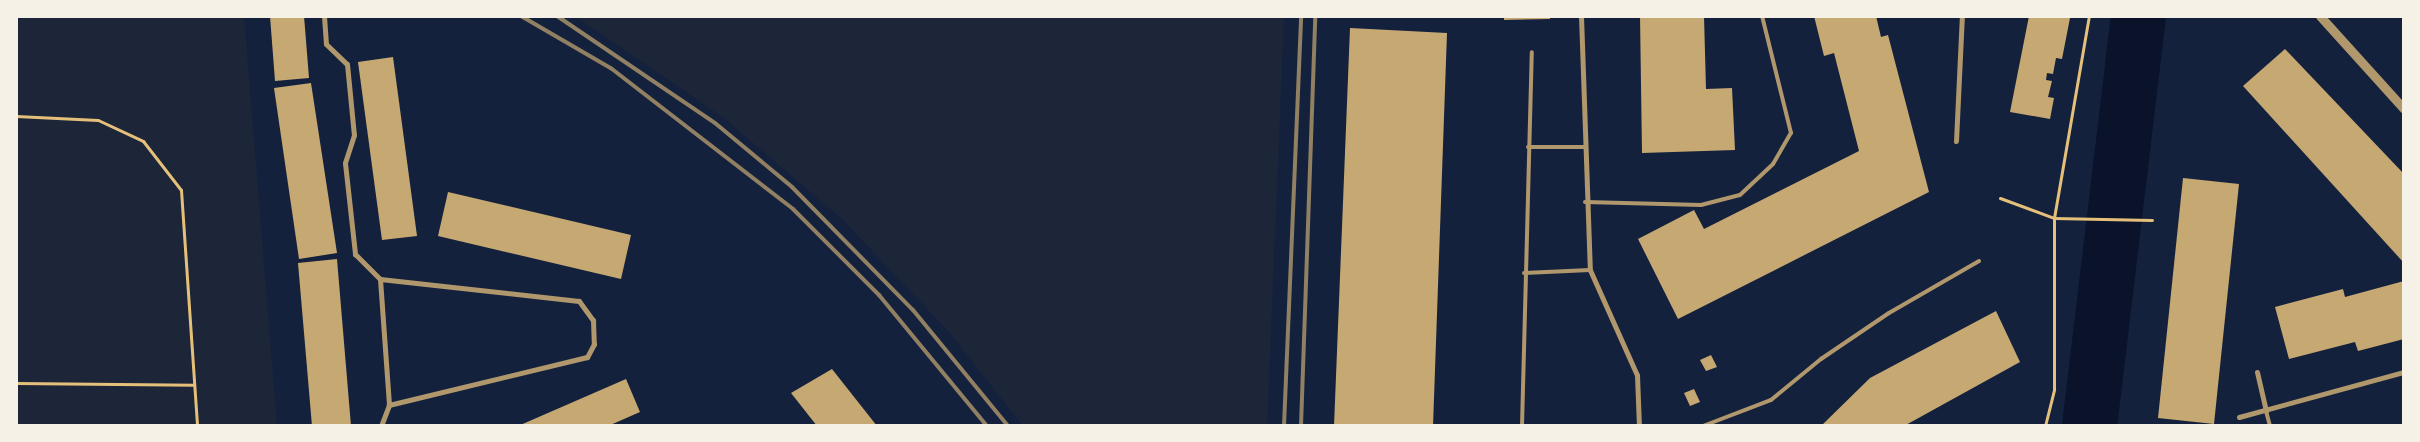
<!DOCTYPE html>
<html>
<head>
<meta charset="utf-8">
<style>
	body { margin:0 }
	#map { position:relative; width:2420px; height:442px; overflow:hidden; background:#14213d; font-family:Mulish,sans-serif }
	div>[style] { position:absolute }
	.green>* { inset:0; background:#1d2539 }
	.river>* { height:55px; margin:-27.5px; padding:0 27.5px; transform-origin:27.5px; border-radius:27.5px; background:#0b132b }
	.building>* { inset:0; background:#c6a872 }
	.path>* { height:3px; margin:-1.5px; padding:0 1.5px; transform-origin:1.5px; border-radius:1.5px; background:#e5c07b }
	.service>* { height:4px; margin:-2px; padding:0 2px; transform-origin:2px; border-radius:2px; background:#b1986c }
	.minor>* { height:5px; margin:-2.5px; padding:0 2.5px; transform-origin:2.5px; border-radius:2.5px; background:#b1986c }
	.tertiary>* { height:9px; margin:-4.5px; padding:0 4.5px; transform-origin:4.5px; border-radius:4.5px; background:#b1986c }
	.rail>* { height:4px; margin:-2px; padding:0 2px; transform-origin:2px; border-radius:2px; background:#918062 }
	span { translate:-50% -50%; white-space:nowrap; text-align:center; line-height:1.15; -webkit-text-stroke:4px #f6f1e7; paint-order:stroke }
	.frame { position:absolute; inset:0; border:18px solid #f6f1e7; pointer-events:none }
</style>
</head>
<body>
<div id="map">
	<div class="green">
		<div style="clip-path:polygon(16px 16px,244px 16px,277px 426px,16px 426px)"></div>
		<div style="clip-path:polygon(575px 16px,1284px 16px,1267px 426px,1023px 426px,949px 332px,842px 219px,724px 118px)"></div>
	</div>
	<div class="river">
		<div style="left:2089px;top:426px;width:413px;rotate:-83.2deg"></div>
	</div>
	<div class="building">
		<div style="clip-path:polygon(270px 16px,304px 16px,309px 78px,275px 81px)"></div>
		<div style="clip-path:polygon(1504px 16px,1550px 16px,1550px 19px,1504px 20px)"></div>
		<div style="clip-path:polygon(1640px 16px,1704px 16px,1706px 89px,1732px 88px,1735px 150px,1642px 153px)"></div>
		<div style="clip-path:polygon(1814px 16px,1876px 16px,1881px 37px,1888px 35px,1929px 192px,1678px 319px,1638px 239px,1694px 210px,1704px 229px,1859px 151px,1834px 53px,1824px 56px)"></div>
		<div style="clip-path:polygon(2029px 16px,2070px 18px,2062px 59px,2056px 58px,2053px 74px,2047px 73px,2046px 80px,2052px 81px,2048px 97px,2054px 98px,2050px 119px,2010px 112px)"></div>
		<div style="clip-path:polygon(1350px 28px,1447px 33px,1433px 426px,1334px 426px)"></div>
		<div style="clip-path:polygon(2285px 49px,2404px 174px,2404px 263px,2243px 86px)"></div>
		<div style="clip-path:polygon(393px 57px,417px 236px,382px 240px,358px 62px)"></div>
		<div style="clip-path:polygon(311px 83px,337px 253px,299px 259px,274px 88px)"></div>
		<div style="clip-path:polygon(2183px 178px,2239px 184px,2214px 424px,2158px 418px)"></div>
		<div style="clip-path:polygon(448px 192px,631px 235px,621px 279px,438px 236px)"></div>
		<div style="clip-path:polygon(337px 259px,351px 426px,312px 426px,298px 263px)"></div>
		<div style="clip-path:polygon(2404px 281px,2404px 339px,2358px 351px,2355px 342px,2289px 359px,2275px 307px,2343px 289px,2345px 297px)"></div>
		<div style="clip-path:polygon(1996px 311px,2020px 362px,1904px 426px,1821px 426px,1870px 378px)"></div>
		<div style="clip-path:polygon(1711px 355px,1717px 367px,1706px 371px,1700px 360px)"></div>
		<div style="clip-path:polygon(832px 369px,877px 426px,817px 426px,791px 393px)"></div>
		<div style="clip-path:polygon(626px 379px,640px 412px,608px 426px,518px 426px)"></div>
		<div style="clip-path:polygon(1694px 389px,1700px 402px,1690px 406px,1684px 393px)"></div>
	</div>
	<div class="path">
		<div style="left:16px;top:116px;width:82px;rotate:2.8deg"></div>
		<div style="left:98px;top:120px;width:50px;rotate:25deg"></div>
		<div style="left:143px;top:141px;width:62px;rotate:52.2deg"></div>
		<div style="left:181px;top:190px;width:237px;rotate:86.1deg"></div>
		<div style="left:2000px;top:198px;width:58px;rotate:20.3deg"></div>
		<div style="left:2054px;top:218px;width:98px;rotate:1.2deg"></div>
		<div style="left:16px;top:383px;width:178px;rotate:0.6deg"></div>
		<div style="left:2045px;top:426px;width:38px;rotate:-76deg"></div>
		<div style="left:2054px;top:389px;width:171px;rotate:-90deg"></div>
		<div style="left:2054px;top:218px;width:205px;rotate:-80.2deg"></div>
	</div>
	<div class="service">
		<div style="left:1528px;top:147px;width:56px"></div>
		<div style="left:1585px;top:202px;width:116px;rotate:1.5deg"></div>
		<div style="left:1701px;top:205px;width:40px;rotate:-14.4deg"></div>
		<div style="left:1740px;top:195px;width:45px;rotate:-43.2deg"></div>
		<div style="left:1773px;top:164px;width:36px;rotate:-60deg"></div>
		<div style="left:1791px;top:133px;width:121px;rotate:-103.9deg"></div>
		<div style="left:1524px;top:273px;width:66px;rotate:-2.6deg"></div>
		<div style="left:2266px;top:411px;width:16px;rotate:75deg"></div>
		<div style="left:1522px;top:426px;width:374px;rotate:-88.5deg"></div>
		<div style="left:1703px;top:426px;width:73px;rotate:-20.9deg"></div>
		<div style="left:1771px;top:400px;width:65px;rotate:-39.4deg"></div>
		<div style="left:1821px;top:359px;width:82px;rotate:-34.1deg"></div>
		<div style="left:1889px;top:313px;width:104px;rotate:-30deg"></div>
	</div>
	<div class="minor">
		<div style="left:324px;top:16px;width:28px;rotate:86deg"></div>
		<div style="left:326px;top:44px;width:29px;rotate:44deg"></div>
		<div style="left:347px;top:64px;width:71px;rotate:84.4deg"></div>
		<div style="left:354px;top:135px;width:29px;rotate:108deg"></div>
		<div style="left:345px;top:163px;width:92px;rotate:83.7deg"></div>
		<div style="left:355px;top:254px;width:35px;rotate:45deg"></div>
		<div style="left:380px;top:279px;width:126px;rotate:85.9deg"></div>
		<div style="left:389px;top:405px;width:22px;rotate:111deg"></div>
		<div style="left:1581px;top:16px;width:254px;rotate:88deg"></div>
		<div style="left:1590px;top:270px;width:115px;rotate:65.9deg"></div>
		<div style="left:1637px;top:375px;width:51px;rotate:87.8deg"></div>
		<div style="left:1956px;top:141px;width:125px;rotate:-87.3deg"></div>
		<div style="left:380px;top:279px;width:200px;rotate:6.3deg"></div>
		<div style="left:579px;top:301px;width:24px;rotate:54deg"></div>
		<div style="left:593px;top:320px;width:24px;rotate:88deg"></div>
		<div style="left:594px;top:344px;width:15px;rotate:118deg"></div>
		<div style="left:587px;top:357px;width:204px;rotate:166.4deg"></div>
		<div style="left:2257px;top:372px;width:40px;rotate:77deg"></div>
		<div style="left:2239px;top:417px;width:171px;rotate:-15.3deg"></div>
	</div>
	<div class="tertiary">
		<div style="left:2320px;top:16px;width:125px;rotate:47.9deg"></div>
	</div>
	<div class="rail">
		<div style="left:521px;top:16px;width:105px;rotate:30.2deg"></div>
		<div style="left:612px;top:69px;width:229px;rotate:37.7deg"></div>
		<div style="left:793px;top:209px;width:122px;rotate:45deg"></div>
		<div style="left:879px;top:295px;width:170px;rotate:50.5deg"></div>
		<div style="left:557px;top:16px;width:191px;rotate:34.1deg"></div>
		<div style="left:715px;top:123px;width:100px;rotate:39.7deg"></div>
		<div style="left:792px;top:187px;width:173px;rotate:45.5deg"></div>
		<div style="left:913px;top:310px;width:150px;rotate:50.7deg"></div>
		<div style="left:1284px;top:426px;width:410px;rotate:-87.6deg"></div>
		<div style="left:1301px;top:426px;width:410px;rotate:-88deg"></div>
	</div>
	<div class="frame"></div>
</div>
</body>
</html>
